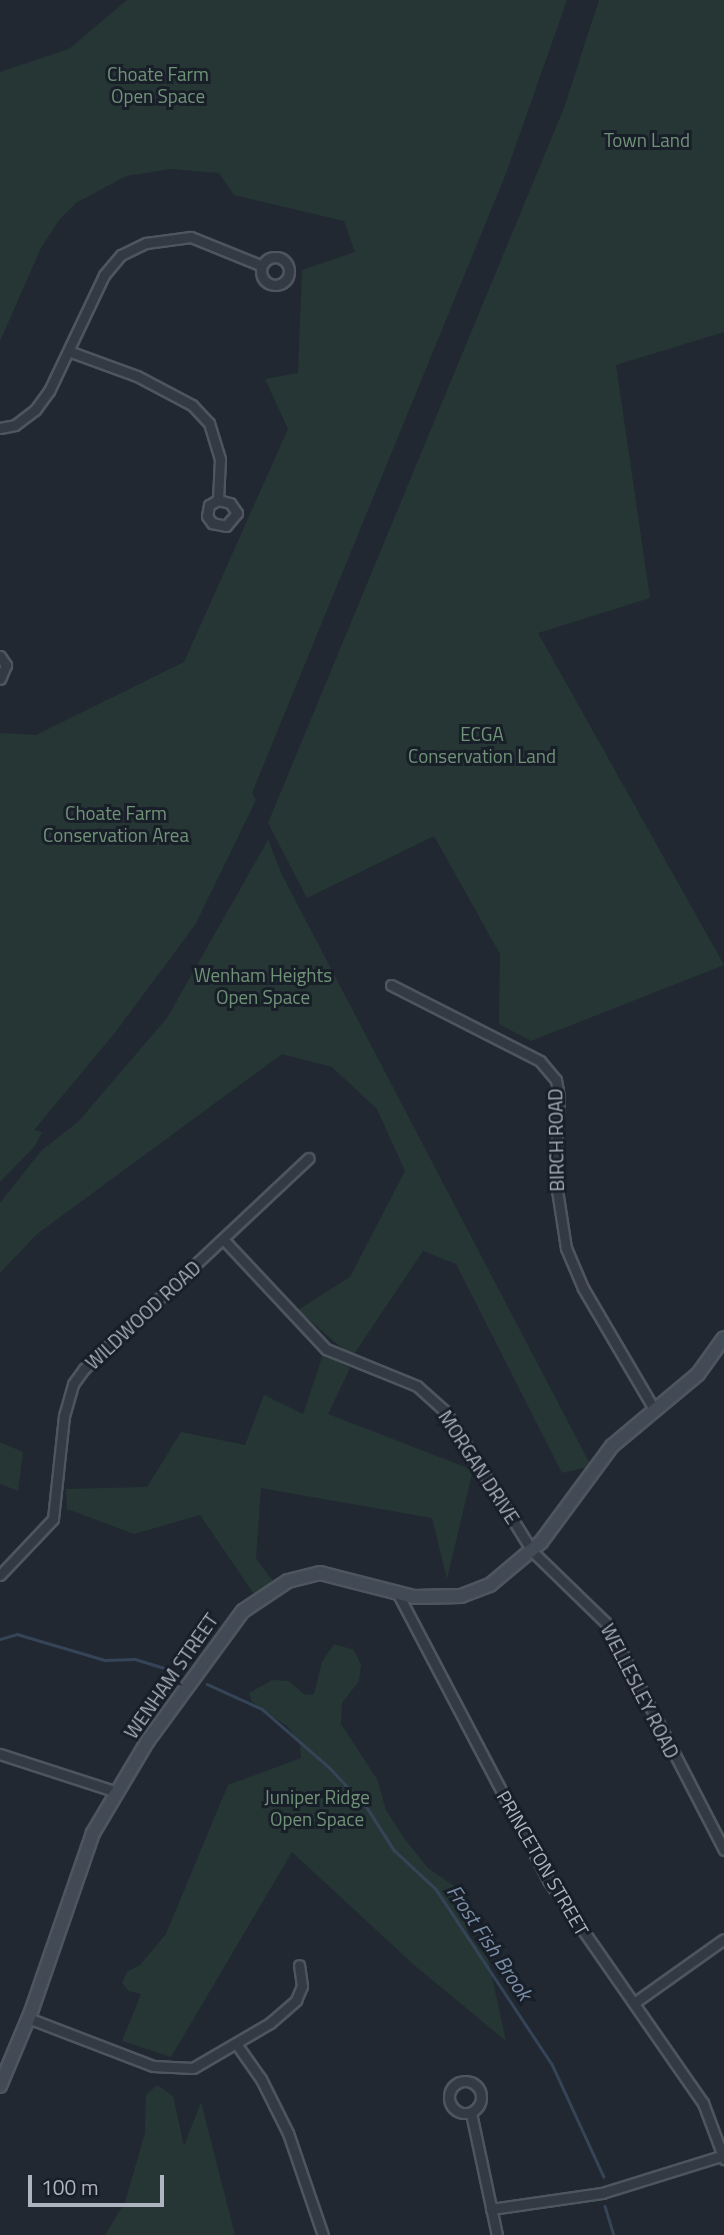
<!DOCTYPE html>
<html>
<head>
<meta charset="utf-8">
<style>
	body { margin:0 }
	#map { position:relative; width:724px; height:2235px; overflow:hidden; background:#212832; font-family:"Titillium Web",sans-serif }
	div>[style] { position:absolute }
	.green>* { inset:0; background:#263635 }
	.stream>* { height:2.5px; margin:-1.25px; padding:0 1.25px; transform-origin:1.25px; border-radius:1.25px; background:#364458 }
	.roads { filter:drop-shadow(2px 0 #4e555e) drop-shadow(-2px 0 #4e555e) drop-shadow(0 2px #4e555e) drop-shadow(0 -2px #4e555e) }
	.street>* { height:9px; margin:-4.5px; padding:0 4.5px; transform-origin:4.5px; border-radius:4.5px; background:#343a43 }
	.street>.ring { margin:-4.5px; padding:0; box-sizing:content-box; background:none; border:9px solid #343a43; border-radius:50% }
	.secondary>* { height:12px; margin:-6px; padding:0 6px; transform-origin:6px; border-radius:6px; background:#424a56 }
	span { translate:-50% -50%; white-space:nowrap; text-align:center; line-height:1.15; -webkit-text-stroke:6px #191f28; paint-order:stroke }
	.park-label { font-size:19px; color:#709378 }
	.street-label { font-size:19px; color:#aeb5c0 }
	.water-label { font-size:21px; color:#798da6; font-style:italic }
	.scale { position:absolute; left:28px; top:2175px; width:136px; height:32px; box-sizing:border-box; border:4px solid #aeb5c0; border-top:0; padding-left:9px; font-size:21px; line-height:24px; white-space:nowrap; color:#aeb5c0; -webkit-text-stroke:5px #191f28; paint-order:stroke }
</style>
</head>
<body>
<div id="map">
	<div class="green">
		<div style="clip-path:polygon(127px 0,567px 0,505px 176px,252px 793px,256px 800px,195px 925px,114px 1034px,34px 1130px,42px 1132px,35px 1146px,0 1182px,0 733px,36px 735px,184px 662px,288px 429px,265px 379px,298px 373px,302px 270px,355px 252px,344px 221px,234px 195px,219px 173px,171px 169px,126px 176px,76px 203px,59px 220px,41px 248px,0 341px,0 72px,69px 49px)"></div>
		<div style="clip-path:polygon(599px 0,724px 0,724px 332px,616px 365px,650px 598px,538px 633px,724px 965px,531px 1041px,499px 1024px,500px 954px,434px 836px,307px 898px,268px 823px,564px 108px)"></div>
		<div style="clip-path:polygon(268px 840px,282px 875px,591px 1466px,562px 1473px,456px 1264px,423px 1251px,352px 1357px,298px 1310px,350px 1277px,405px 1171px,377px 1109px,332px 1067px,282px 1054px,37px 1234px,0 1273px,0 1203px,41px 1151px,78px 1122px,167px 1018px)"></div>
		<div style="clip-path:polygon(323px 1354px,350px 1368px,328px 1414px,473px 1470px,447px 1579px,432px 1518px,261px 1488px,256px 1559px,273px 1581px,254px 1594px,200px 1515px,134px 1534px,67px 1509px,66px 1489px,147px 1487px,181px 1432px,245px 1445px,264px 1395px,303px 1414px)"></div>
		<div style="clip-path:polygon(0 1442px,23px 1452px,18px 1491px,0 1484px)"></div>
		<div style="clip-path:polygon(334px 1644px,354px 1650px,361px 1665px,359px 1681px,342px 1703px,341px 1724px,377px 1779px,386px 1810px,404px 1838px,428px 1868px,454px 1886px,468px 1934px,488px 1959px,506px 2041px,414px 1965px,292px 1852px,171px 2057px,122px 2041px,141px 1994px,129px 1991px,122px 1983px,127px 1972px,140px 1965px,166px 1934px,228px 1785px,301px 1758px,300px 1745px,288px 1727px,252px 1702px,249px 1693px,272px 1680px,289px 1681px,305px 1695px,314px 1694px,322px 1662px)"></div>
		<div style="clip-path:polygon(157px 2085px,173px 2096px,184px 2146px,201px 2102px,235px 2235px,105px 2235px,125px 2202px,145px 2133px,146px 2095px)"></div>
	</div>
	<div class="stream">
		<div style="left:0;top:1639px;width:18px;rotate:-16deg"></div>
		<div style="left:17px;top:1634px;width:92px;rotate:16.5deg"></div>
		<div style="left:105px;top:1660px;width:30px;rotate:-2deg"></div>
		<div style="left:135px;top:1659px;width:38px;rotate:17deg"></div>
		<div style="left:207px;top:1684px;width:60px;rotate:24.4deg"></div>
		<div style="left:262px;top:1709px;width:89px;rotate:40.9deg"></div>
		<div style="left:329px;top:1767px;width:57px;rotate:47.1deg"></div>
		<div style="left:368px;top:1809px;width:49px;rotate:57.6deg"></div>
		<div style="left:394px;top:1850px;width:57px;rotate:42.9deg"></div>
		<div style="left:436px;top:1889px;width:210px;rotate:56.5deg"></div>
		<div style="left:552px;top:2064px;width:124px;rotate:65.3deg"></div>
		<div style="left:605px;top:2206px;width:30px;rotate:73deg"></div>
	</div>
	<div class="roads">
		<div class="street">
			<div class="ring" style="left:261px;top:257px;width:19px;height:19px"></div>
			<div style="left:71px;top:352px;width:70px;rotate:20deg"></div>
			<div style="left:137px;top:376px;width:62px;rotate:27.8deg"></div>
			<div style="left:192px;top:405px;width:25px;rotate:47deg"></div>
			<div style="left:209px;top:423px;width:38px;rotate:73deg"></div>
			<div style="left:220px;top:459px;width:41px;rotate:92.8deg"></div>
			<div style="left:218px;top:500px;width:10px;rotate:151deg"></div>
			<div style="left:209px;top:505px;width:11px;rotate:100deg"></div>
			<div style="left:207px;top:516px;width:9px;rotate:54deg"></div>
			<div style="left:212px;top:523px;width:14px;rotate:12deg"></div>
			<div style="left:226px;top:526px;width:17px;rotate:-50deg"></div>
			<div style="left:237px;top:513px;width:12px;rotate:-125deg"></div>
			<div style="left:230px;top:503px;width:12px;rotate:-166deg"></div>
			<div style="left:0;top:428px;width:15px;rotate:-11deg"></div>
			<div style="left:15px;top:425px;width:25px;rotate:-37deg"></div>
			<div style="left:35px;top:410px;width:24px;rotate:-54deg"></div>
			<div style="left:49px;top:391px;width:128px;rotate:-64.6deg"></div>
			<div style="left:104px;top:275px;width:26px;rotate:-50deg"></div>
			<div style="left:121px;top:255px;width:28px;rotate:-26deg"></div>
			<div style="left:146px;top:243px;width:45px;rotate:-7.6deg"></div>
			<div style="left:191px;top:237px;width:74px;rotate:22.1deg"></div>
			<div style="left:0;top:656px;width:11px;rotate:56deg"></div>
			<div style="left:6px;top:665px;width:15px;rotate:113deg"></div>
			<div style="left:391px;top:985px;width:167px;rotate:27deg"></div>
			<div style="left:540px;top:1061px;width:25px;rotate:50deg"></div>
			<div style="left:556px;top:1080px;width:17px;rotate:80deg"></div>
			<div style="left:559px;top:1097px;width:80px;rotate:92.9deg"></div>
			<div style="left:555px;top:1177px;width:72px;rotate:81.2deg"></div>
			<div style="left:566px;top:1248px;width:43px;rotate:67deg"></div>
			<div style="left:583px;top:1288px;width:140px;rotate:59.6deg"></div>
			<div style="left:224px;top:1240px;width:149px;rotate:46.9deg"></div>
			<div style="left:326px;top:1349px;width:98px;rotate:22.1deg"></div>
			<div style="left:417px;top:1386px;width:38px;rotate:42deg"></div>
			<div style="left:445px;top:1411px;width:165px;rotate:58.1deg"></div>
			<div style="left:532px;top:1551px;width:106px;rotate:44.2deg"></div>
			<div style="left:608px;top:1625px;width:253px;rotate:62.7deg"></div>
			<div style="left:0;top:1575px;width:77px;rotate:-46.6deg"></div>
			<div style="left:53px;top:1519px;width:104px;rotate:-83.9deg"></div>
			<div style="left:64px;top:1416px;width:33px;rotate:-74deg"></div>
			<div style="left:73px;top:1384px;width:19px;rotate:-54deg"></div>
			<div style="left:84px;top:1369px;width:308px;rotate:-43.2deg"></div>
			<div style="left:398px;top:1594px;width:323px;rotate:62.3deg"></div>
			<div style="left:548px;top:1880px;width:272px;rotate:55.2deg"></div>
			<div style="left:703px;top:2103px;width:60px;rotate:69.4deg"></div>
			<div style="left:0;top:1754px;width:123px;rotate:18deg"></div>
			<div style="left:634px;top:2003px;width:110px;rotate:-35.4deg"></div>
			<div style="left:28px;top:2018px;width:134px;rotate:21deg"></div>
			<div style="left:153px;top:2066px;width:40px;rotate:2.9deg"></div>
			<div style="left:193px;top:2068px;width:89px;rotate:-30.3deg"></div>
			<div style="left:270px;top:2023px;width:35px;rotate:-41deg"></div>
			<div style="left:296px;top:2000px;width:15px;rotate:-67deg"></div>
			<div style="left:302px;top:1986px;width:21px;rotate:-98deg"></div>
			<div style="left:237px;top:2045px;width:42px;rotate:54.8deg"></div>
			<div style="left:261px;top:2079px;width:60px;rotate:63.4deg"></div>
			<div style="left:288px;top:2133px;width:108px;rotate:71.1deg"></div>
			<div class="ring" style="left:449px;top:2081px;width:23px;height:23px"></div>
			<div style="left:471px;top:2113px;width:125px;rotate:78deg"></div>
			<div style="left:491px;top:2209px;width:112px;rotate:-8.2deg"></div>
			<div style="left:602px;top:2193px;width:128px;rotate:-17.3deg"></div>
		</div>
		<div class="secondary">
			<div style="left:0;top:2086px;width:80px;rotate:-67.3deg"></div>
			<div style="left:31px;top:2012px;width:189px;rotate:-70.9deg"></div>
			<div style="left:93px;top:1833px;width:106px;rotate:-59.3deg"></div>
			<div style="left:147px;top:1742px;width:162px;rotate:-53.8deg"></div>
			<div style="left:243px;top:1611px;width:54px;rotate:-33.7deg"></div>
			<div style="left:288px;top:1581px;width:33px;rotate:-14deg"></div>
			<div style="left:320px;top:1573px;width:97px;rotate:14.3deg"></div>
			<div style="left:414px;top:1597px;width:47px;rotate:-1.2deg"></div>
			<div style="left:461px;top:1596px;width:31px;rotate:-21deg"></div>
			<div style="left:490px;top:1585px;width:67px;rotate:-40.1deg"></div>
			<div style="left:541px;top:1542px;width:119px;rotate:-53.5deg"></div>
			<div style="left:612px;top:1446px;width:112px;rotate:-39.9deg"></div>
			<div style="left:698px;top:1374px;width:44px;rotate:-54.2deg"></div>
		</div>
	</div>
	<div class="park-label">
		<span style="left:158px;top:85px">Choate Farm<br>Open Space</span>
		<span style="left:647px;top:140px">Town Land</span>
		<span style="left:482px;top:745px">ECGA<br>Conservation Land</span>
		<span style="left:116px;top:824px">Choate Farm<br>Conservation Area</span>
		<span style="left:263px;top:986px">Wenham Heights<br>Open Space</span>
		<span style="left:317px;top:1808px">Juniper Ridge<br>Open Space</span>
	</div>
	<div class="street-label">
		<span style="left:556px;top:1140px;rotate:-91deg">BIRCH ROAD</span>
		<span style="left:143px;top:1315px;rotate:-43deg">WILDWOOD ROAD</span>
		<span style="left:479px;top:1467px;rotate:57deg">MORGAN DRIVE</span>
		<span style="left:171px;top:1676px;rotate:-55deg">WENHAM STREET</span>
		<span style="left:640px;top:1691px;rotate:63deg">WELLESLEY ROAD</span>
		<span style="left:543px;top:1863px;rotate:60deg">PRINCETON STREET</span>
	</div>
	<div class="water-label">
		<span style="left:490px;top:1942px;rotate:56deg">Frost Fish Brook</span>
	</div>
	<div class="scale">100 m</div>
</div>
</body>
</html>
